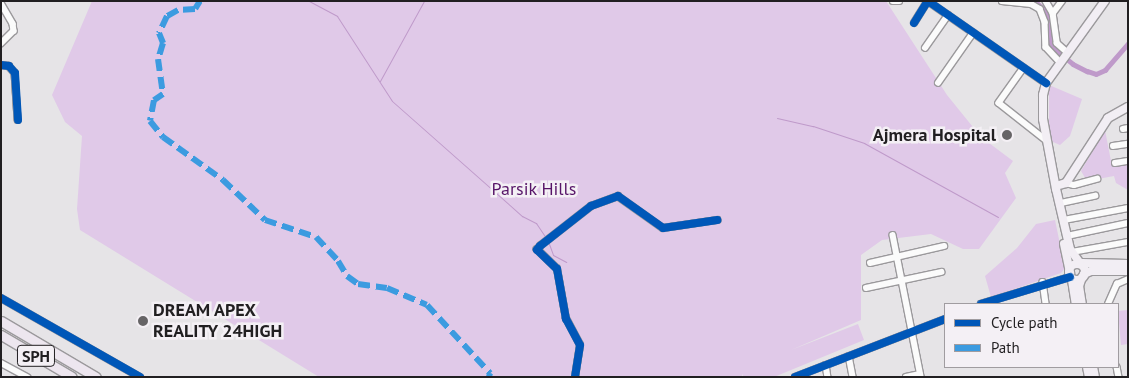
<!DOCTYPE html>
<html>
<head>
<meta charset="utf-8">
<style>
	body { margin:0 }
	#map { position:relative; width:1129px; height:378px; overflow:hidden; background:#e6e4e7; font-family:"PT Sans",sans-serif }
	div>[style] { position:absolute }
	.green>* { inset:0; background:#e0c9e8 }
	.stream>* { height:1px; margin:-0.5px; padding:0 0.5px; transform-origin:0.5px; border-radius:0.5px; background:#bf9aca }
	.canal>* { height:4.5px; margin:-2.25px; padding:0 2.25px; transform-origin:2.25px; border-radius:2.25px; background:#bf9aca }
	.roads { filter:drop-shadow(1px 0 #9b999c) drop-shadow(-1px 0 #9b999c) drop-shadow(0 1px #9b999c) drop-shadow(0 -1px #9b999c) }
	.minor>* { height:5.5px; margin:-2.75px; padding:0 2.75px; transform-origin:2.75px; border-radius:2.75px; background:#fbfbfb }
	.major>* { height:8px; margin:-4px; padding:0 4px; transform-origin:4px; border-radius:4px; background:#f2eef4 }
	.major>.ring { margin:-4px; padding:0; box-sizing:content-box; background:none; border:8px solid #f2eef4; border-radius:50% }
	.highway>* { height:9px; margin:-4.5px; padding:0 4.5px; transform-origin:4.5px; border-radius:4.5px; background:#ede6ef }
	.quiet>* { height:6px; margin-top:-3px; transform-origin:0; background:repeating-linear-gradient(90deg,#3c9be0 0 12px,transparent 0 18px) }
	.cycleway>* { height:8px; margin:-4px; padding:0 4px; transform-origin:4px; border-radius:4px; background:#0057b8 }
	.dots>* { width:14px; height:14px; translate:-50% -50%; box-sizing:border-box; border:2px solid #f4f0f5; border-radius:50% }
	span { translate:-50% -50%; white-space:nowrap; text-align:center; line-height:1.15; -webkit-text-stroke:5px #f4f0f5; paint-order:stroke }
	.shield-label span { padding:1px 4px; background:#f4f0f5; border:1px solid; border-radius:4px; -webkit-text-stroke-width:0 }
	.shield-label { font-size:16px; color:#211f21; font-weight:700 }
	.poi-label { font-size:18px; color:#211f21; font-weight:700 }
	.right { translate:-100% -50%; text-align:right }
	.left { translate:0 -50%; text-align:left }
	.park-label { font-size:18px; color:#571568 }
	.frame { position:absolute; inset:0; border:2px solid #211f21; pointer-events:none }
	.legend { position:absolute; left:944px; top:303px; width:175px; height:65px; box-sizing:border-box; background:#f4f0f5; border:1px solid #a09ca0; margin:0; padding:6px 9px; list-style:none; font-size:15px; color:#211f21 }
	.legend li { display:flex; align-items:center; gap:10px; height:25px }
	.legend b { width:25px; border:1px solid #a09ca0 }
</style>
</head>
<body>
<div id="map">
	<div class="green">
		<div style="clip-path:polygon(92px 1px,886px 1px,947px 95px,981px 137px,1013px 161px,1005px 173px,1016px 198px,979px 249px,963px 249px,931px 234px,882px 240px,861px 255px,861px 320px,791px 350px,858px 324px,864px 340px,774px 377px,744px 377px,742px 374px,742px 377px,319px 377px,80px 230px,77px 209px,82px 136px,65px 122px,52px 95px)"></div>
		<div style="clip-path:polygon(1049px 85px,1082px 99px,1070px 136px,1060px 145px,1053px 142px,1049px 135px)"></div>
		<div style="clip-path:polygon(1105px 130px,1111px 161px,1128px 159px,1128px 190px,1116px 183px,1114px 176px,1087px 181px,1081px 171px)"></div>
		<div style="clip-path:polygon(1055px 220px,1065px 268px,1061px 273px,991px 297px,985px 276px,1017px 248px,1036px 224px)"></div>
		<div style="clip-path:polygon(1128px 310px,1128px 344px,1121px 345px,1118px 311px)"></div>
	</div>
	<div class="stream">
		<div style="left:309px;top:1px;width:32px;rotate:28deg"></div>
		<div style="left:337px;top:16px;width:101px;rotate:57.1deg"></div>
		<div style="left:392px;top:101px;width:174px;rotate:41.5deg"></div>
		<div style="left:522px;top:216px;width:16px;rotate:27deg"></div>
		<div style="left:536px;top:223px;width:18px;rotate:56deg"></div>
		<div style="left:380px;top:81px;width:91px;rotate:-61.2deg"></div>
		<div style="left:777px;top:118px;width:37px;rotate:13deg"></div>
		<div style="left:813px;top:126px;width:54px;rotate:18.4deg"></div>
		<div style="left:864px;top:143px;width:153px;rotate:28.9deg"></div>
		<div style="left:548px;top:241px;width:15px;rotate:70deg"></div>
		<div style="left:553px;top:255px;width:15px;rotate:28deg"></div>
	</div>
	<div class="canal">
		<div style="left:1035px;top:1px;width:19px;rotate:43deg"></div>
		<div style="left:1049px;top:14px;width:32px;rotate:86deg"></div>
		<div style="left:1051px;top:46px;width:28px;rotate:39deg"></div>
		<div style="left:1073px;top:64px;width:16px;rotate:27deg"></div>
		<div style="left:1087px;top:71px;width:9px;rotate:18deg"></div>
		<div style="left:1096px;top:74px;width:10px;rotate:-24deg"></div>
		<div style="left:1105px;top:70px;width:35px;rotate:-49deg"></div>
	</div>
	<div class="roads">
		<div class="minor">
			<div style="left:893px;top:1px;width:6px"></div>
			<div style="left:1002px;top:1px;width:29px;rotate:6deg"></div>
			<div style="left:1031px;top:4px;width:10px;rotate:29deg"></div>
			<div style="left:1040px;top:9px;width:14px;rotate:69deg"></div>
			<div style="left:1045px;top:22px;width:25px;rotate:88deg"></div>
			<div style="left:1046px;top:47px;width:22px;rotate:47deg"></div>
			<div style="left:1046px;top:1px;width:14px;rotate:60deg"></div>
			<div style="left:1053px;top:13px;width:30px;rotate:82deg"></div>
			<div style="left:1057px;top:43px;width:15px;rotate:42deg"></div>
			<div style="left:1px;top:3px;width:24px;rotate:60deg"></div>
			<div style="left:13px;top:24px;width:7px;rotate:82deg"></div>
			<div style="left:14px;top:31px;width:18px;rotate:135deg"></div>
			<div style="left:1053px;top:13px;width:15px;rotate:-53deg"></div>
			<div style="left:914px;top:23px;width:26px;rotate:-58deg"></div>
			<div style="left:928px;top:1px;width:144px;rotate:34.8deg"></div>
			<div style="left:925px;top:48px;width:40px;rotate:-55.1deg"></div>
			<div style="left:1px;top:65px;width:8px;rotate:7deg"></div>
			<div style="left:9px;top:66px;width:9px;rotate:49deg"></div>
			<div style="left:15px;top:73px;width:47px;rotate:86.3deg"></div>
			<div style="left:1024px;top:68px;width:43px;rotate:125.5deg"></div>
			<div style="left:999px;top:103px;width:60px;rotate:38.2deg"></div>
			<div style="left:938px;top:83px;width:61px;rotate:-55deg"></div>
			<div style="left:1123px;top:129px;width:5px;rotate:-11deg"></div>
			<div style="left:1113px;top:146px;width:15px;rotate:-8deg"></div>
			<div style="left:1115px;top:163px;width:13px;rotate:-9deg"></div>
			<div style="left:1066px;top:183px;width:8px;rotate:14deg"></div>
			<div style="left:1074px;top:185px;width:24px;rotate:-15deg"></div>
			<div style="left:1061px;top:203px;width:35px;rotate:-12deg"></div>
			<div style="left:1064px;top:220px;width:65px;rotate:-10.6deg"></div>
			<div style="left:893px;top:235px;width:145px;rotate:78.8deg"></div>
			<div style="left:1067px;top:236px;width:62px;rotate:-12deg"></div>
			<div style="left:1072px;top:252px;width:57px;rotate:-10.1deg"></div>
			<div style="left:870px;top:263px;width:76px;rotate:-12.9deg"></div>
			<div style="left:1043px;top:282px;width:22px;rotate:82deg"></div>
			<div style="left:866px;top:288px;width:77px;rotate:-12deg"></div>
			<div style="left:1px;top:298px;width:160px;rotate:29.6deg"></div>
			<div style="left:981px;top:304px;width:93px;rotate:-16.9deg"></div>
			<div style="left:1108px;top:304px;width:22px;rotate:-66deg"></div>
			<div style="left:1117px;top:284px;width:12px;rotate:-24deg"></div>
			<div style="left:849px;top:356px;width:21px;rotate:79deg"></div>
			<div style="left:1px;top:363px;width:30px;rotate:28deg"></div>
			<div style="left:826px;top:365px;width:12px;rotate:81deg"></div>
			<div style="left:1117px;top:367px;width:10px;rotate:79deg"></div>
			<div style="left:575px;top:377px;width:32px;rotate:-81deg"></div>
			<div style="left:580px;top:345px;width:30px;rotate:-118deg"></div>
			<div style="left:566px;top:319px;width:51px;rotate:-100.2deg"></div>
			<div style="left:557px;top:269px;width:28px;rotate:-136deg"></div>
			<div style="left:537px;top:250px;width:5px;rotate:-53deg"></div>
			<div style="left:540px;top:246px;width:65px;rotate:-38.1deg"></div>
			<div style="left:591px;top:206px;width:29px;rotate:-20deg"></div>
			<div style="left:618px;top:196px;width:55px;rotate:35.4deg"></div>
			<div style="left:663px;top:228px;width:55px;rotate:-8.4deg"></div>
			<div style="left:795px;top:377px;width:161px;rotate:-21.1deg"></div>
			<div style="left:906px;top:377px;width:14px;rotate:-12deg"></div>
		</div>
		<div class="major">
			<div style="left:1056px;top:186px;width:10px;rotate:-17deg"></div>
			<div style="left:1066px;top:183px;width:77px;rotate:-57.1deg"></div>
			<div style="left:1108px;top:118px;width:23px;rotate:-29deg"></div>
			<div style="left:1064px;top:244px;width:30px;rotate:78deg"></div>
			<div style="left:1080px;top:263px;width:17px;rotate:-126deg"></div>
			<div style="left:1070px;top:249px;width:62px;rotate:-103.1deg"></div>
			<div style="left:1056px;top:189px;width:71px;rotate:-100.5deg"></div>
			<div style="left:1043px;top:119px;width:24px;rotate:-90deg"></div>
			<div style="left:1043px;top:95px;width:12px;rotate:-76deg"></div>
			<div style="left:1046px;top:83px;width:101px;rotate:-54.3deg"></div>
			<div style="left:1082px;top:263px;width:46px;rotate:1.2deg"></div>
			<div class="ring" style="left:1069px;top:264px;width:8px;height:8px"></div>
			<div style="left:1084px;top:274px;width:8px;rotate:-23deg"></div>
			<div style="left:1091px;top:271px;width:37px"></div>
			<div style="left:1082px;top:277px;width:9px;rotate:108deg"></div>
			<div style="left:1079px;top:286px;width:18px;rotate:81deg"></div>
			<div style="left:1072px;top:280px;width:24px;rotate:81deg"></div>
			<div style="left:1087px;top:367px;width:10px;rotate:79deg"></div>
			<div style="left:1093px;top:367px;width:10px;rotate:79deg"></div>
		</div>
		<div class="highway">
			<div style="left:1px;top:321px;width:110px;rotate:30.5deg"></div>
			<div style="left:1px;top:335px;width:82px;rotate:30.6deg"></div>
		</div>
	</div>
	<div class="quiet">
		<div style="left:200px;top:1px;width:9px;rotate:122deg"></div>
		<div style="left:195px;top:9px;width:17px;rotate:177deg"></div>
		<div style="left:178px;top:10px;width:13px;rotate:151deg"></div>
		<div style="left:167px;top:16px;width:19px;rotate:115deg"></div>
		<div style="left:159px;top:33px;width:11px;rotate:68deg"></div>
		<div style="left:163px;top:43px;width:17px;rotate:107deg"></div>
		<div style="left:158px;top:59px;width:35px;rotate:82deg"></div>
		<div style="left:163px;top:94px;width:11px;rotate:146deg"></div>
		<div style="left:154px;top:100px;width:21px;rotate:101deg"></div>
		<div style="left:150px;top:121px;width:21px;rotate:51deg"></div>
		<div style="left:163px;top:137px;width:74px;rotate:35.6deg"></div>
		<div style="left:223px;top:180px;width:58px;rotate:43.6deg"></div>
		<div style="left:265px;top:220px;width:54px;rotate:18.4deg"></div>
		<div style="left:316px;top:237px;width:33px;rotate:47deg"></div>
		<div style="left:338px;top:261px;width:17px;rotate:59deg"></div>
		<div style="left:347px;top:276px;width:14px;rotate:36deg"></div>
		<div style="left:358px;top:284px;width:29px;rotate:8deg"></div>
		<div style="left:387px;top:288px;width:43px;rotate:23deg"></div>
		<div style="left:427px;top:305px;width:93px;rotate:47.2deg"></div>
		<div style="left:490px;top:373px;width:4px;rotate:104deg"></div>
	</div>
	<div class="cycleway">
		<div style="left:914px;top:23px;width:26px;rotate:-58deg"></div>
		<div style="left:928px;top:1px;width:144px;rotate:34.8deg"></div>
		<div style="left:1px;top:65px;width:8px;rotate:7deg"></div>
		<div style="left:9px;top:66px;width:9px;rotate:49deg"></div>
		<div style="left:15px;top:73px;width:47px;rotate:86.3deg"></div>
		<div style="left:1px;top:298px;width:160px;rotate:29.6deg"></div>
		<div style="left:981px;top:304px;width:93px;rotate:-16.9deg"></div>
		<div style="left:575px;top:377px;width:32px;rotate:-81deg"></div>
		<div style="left:580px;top:345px;width:30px;rotate:-118deg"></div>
		<div style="left:566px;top:319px;width:51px;rotate:-100.2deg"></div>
		<div style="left:557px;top:269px;width:28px;rotate:-136deg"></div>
		<div style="left:537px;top:250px;width:5px;rotate:-53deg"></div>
		<div style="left:540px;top:246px;width:65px;rotate:-38.1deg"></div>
		<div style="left:591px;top:206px;width:29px;rotate:-20deg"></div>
		<div style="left:618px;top:196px;width:55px;rotate:35.4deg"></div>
		<div style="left:663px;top:228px;width:55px;rotate:-8.4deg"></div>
		<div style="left:795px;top:377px;width:161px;rotate:-21.1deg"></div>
	</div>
	<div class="dots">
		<div style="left:1007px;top:135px;background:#666466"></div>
		<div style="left:143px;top:321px;background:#666466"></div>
	</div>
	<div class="shield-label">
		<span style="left:36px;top:356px">SPH</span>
	</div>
	<div class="poi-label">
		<span class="right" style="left:996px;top:135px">Ajmera Hospital</span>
		<span class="left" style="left:153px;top:321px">DREAM APEX<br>REALITY 24HIGH</span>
	</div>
	<div class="park-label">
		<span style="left:534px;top:189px">Parsik Hills</span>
	</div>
	<div class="frame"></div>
	<ul class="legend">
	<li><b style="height:6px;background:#0057b8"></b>Cycle path</li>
	<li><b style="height:6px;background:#3c9be0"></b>Path</li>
	</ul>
</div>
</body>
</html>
